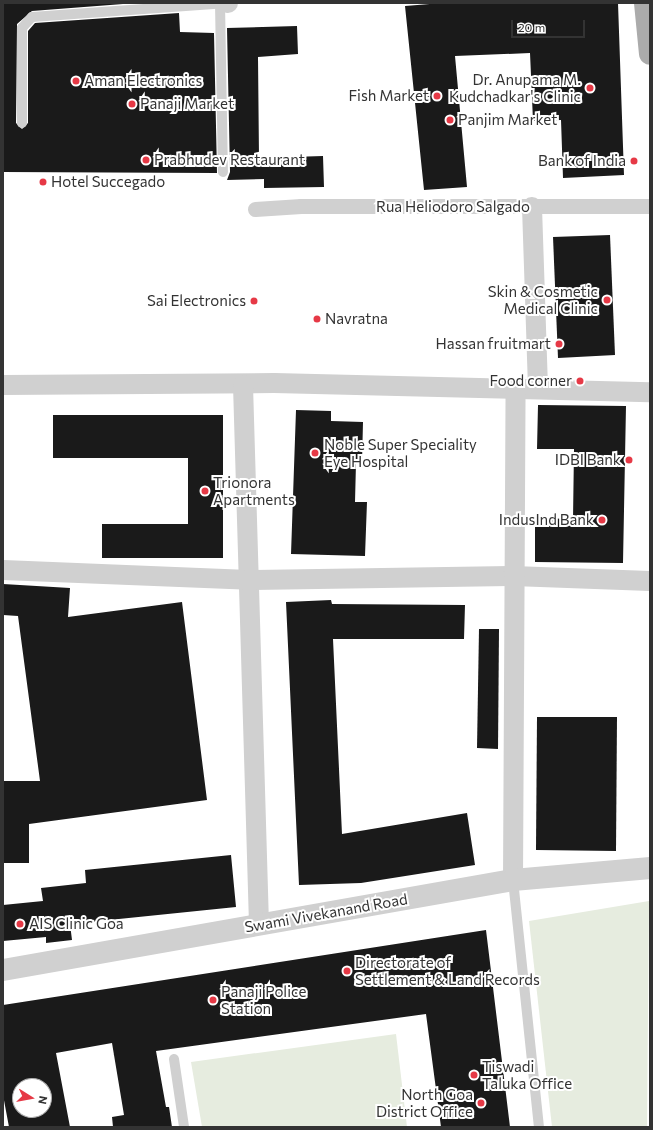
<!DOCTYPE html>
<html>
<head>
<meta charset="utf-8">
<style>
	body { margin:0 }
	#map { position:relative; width:653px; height:1130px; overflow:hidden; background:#fff; font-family:Commissioner,sans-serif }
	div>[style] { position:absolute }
	.green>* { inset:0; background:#e6ecdf }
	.building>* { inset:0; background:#1a1a1a }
	.service>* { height:10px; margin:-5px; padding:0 5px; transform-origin:5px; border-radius:5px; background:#d0d0d0 }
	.pedestrian>* { height:15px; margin:-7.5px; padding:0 7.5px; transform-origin:7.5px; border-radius:7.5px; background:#d0d0d0 }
	.minor>* { height:20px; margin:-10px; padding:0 10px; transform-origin:10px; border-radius:10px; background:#d0d0d0 }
	.tertiary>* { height:22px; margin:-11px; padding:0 11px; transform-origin:11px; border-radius:11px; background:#d0d0d0 }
	.primary>* { height:22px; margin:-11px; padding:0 11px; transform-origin:11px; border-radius:11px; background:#ababab }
	.dots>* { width:11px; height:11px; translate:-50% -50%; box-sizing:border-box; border:2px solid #fff; border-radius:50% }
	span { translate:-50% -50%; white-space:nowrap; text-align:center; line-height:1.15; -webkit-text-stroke:4px #fff; paint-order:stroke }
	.poi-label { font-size:15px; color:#333 }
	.right { translate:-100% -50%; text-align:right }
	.left { translate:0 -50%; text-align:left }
	.street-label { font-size:15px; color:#333 }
	.frame { position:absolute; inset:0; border:4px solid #333; pointer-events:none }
	.north { position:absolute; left:12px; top:1078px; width:40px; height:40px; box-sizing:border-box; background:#fff; border:1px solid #adadad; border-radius:50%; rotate:101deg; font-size:11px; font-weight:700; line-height:16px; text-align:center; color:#333 }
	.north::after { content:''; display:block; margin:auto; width:14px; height:18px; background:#e63946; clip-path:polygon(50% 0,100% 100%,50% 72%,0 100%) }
	.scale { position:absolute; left:511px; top:20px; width:74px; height:18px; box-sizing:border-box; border:2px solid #333; border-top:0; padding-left:5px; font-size:12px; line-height:14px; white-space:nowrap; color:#333; -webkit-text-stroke:3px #fff; paint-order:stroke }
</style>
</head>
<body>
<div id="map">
	<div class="green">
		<div style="clip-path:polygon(649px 901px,647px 1127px,552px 1127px,529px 921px)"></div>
		<div style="clip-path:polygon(396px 1034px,407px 1127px,202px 1127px,191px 1062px)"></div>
	</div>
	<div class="building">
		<div style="clip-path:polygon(3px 3px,136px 3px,32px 11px,17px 24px,16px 123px,22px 129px,28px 123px,28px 31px,35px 23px,179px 13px,180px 32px,214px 33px,217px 173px,3px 172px)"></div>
		<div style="clip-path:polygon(442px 3px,618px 3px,624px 175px,563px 178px,561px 120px,533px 121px,530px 53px,455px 56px,467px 187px,424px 190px,405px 6px)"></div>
		<div style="clip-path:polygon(297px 26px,298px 54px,258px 57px,259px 158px,323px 156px,324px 187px,264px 188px,264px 179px,227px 180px,230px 172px,227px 28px)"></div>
		<div style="clip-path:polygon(610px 235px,615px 355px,558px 358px,553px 237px)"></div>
		<div style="clip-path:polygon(538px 405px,626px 406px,623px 563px,535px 562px,535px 518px,573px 519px,574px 449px,537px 449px)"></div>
		<div style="clip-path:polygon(296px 410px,331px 411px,331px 421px,363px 422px,362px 463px,356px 463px,355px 502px,367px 502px,365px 556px,291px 554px)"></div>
		<div style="clip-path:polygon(53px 415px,223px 415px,223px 558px,102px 558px,102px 524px,188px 524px,188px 458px,53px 458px)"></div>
		<div style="clip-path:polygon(3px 584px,70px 588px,68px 617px,182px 602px,207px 800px,29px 824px,29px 863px,3px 863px,3px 781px,40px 781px,18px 616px,3px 615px)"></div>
		<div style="clip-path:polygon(331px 600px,332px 604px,465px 605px,464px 639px,333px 639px,342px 834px,467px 813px,475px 865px,361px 883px,299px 885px,286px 602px)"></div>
		<div style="clip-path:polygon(479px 629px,499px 629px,498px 749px,477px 748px)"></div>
		<div style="clip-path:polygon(537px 717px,617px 717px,616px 851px,536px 850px)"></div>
		<div style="clip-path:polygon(231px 855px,236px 907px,70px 924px,72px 940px,46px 943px,46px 937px,3px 941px,3px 905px,43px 901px,41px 888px,86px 883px,85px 870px)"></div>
		<div style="clip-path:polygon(evenodd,486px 930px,510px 1127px,441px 1127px,426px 1014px,156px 1051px,166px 1107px,169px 1107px,172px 1127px,113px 1127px,112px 1117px,124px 1115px,112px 1043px,56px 1053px,70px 1127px,9px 1127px,3px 1095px,3px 1005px,486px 930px,20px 1086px,44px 1086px,44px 1110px,20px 1110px,20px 1086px)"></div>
	</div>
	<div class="service">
		<div style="left:220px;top:3px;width:169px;rotate:89deg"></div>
		<div style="left:22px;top:123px;width:95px;rotate:-90deg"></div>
		<div style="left:22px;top:28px;width:15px;rotate:-48deg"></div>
		<div style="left:32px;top:17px;width:196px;rotate:-4.1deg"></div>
		<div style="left:513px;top:880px;width:248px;rotate:84deg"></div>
		<div style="left:174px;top:1059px;width:69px;rotate:81.6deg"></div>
	</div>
	<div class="pedestrian">
		<div style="left:255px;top:209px;width:46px;rotate:-3.7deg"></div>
		<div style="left:301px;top:206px;width:349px"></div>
	</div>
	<div class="minor">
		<div style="left:227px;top:3px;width:1px"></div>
		<div style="left:532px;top:207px;width:181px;rotate:88.1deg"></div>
		<div style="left:3px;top:385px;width:271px;rotate:-0.4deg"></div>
		<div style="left:274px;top:383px;width:376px;rotate:1.4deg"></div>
		<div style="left:243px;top:385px;width:540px;rotate:88.3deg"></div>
		<div style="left:3px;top:570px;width:246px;rotate:2.3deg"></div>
		<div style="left:249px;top:580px;width:264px;rotate:-0.9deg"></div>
		<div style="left:513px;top:576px;width:137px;rotate:2.1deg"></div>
		<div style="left:513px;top:880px;width:492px;rotate:-89.7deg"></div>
	</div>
	<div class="tertiary">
		<div style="left:3px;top:970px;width:518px;rotate:-10.01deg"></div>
		<div style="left:513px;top:880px;width:138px;rotate:-5deg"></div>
	</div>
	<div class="primary">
		<div style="left:645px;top:3px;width:51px;rotate:84.4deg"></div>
	</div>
	<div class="dots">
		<div style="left:76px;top:81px;background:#e63946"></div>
		<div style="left:590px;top:88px;background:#e63946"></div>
		<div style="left:437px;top:96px;background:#e63946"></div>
		<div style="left:132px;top:104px;background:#e63946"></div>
		<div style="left:450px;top:120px;background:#e63946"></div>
		<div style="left:146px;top:160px;background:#e63946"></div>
		<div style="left:634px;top:161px;background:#e63946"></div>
		<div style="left:43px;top:182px;background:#e63946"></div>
		<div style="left:607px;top:300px;background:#e63946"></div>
		<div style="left:254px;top:301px;background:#e63946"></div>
		<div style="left:317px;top:319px;background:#e63946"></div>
		<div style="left:559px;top:344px;background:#e63946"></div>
		<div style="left:580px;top:381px;background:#e63946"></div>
		<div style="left:315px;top:453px;background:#e63946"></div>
		<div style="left:629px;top:460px;background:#e63946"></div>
		<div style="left:205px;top:491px;background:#e63946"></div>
		<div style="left:602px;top:520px;background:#e63946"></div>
		<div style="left:20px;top:924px;background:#e63946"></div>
		<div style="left:347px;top:971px;background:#e63946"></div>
		<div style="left:213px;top:1000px;background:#e63946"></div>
		<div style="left:474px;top:1075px;background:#e63946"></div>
		<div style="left:481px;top:1103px;background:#e63946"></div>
	</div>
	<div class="poi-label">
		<span class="right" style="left:581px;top:88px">Dr. Anupama M.<br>Kudchadkar's Clinic</span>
		<span class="left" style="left:84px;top:81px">Aman Electronics</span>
		<span class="right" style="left:429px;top:96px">Fish Market</span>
		<span class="left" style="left:140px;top:104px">Panaji Market</span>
		<span class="left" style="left:458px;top:120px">Panjim Market</span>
		<span class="left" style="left:154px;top:160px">Prabhudev Restaurant</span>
		<span class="right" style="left:626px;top:161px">Bank of India</span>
		<span class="left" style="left:51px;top:182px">Hotel Succegado</span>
		<span class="right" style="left:598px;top:300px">Skin &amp; Cosmetic<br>Medical Clinic</span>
		<span class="right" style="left:246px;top:301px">Sai Electronics</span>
		<span class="left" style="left:325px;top:319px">Navratna</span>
		<span class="right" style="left:551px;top:344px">Hassan fruitmart</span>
		<span class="right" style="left:572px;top:381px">Food corner</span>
		<span class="left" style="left:324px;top:453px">Noble Super Speciality<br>Eye Hospital</span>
		<span class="right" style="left:621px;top:460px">IDBI Bank</span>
		<span class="left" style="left:213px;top:491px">Trionora<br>Apartments</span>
		<span class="right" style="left:594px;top:520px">IndusInd Bank</span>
		<span class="left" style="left:29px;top:924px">AIS Clinic Goa</span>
		<span class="left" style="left:355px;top:971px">Directorate of<br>Settlement &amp; Land Records</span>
		<span class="left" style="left:221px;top:1000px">Panaji Police<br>Station</span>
		<span class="left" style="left:482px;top:1075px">Tiswadi<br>Taluka Office</span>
		<span class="right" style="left:473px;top:1103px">North Goa<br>District Office</span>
	</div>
	<div class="street-label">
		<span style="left:453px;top:207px">Rua Heliodoro Salgado</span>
		<span style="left:326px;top:913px;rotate:-10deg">Swami Vivekanand Road</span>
	</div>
	<div class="frame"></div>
	<div class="north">N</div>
	<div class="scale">20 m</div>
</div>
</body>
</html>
